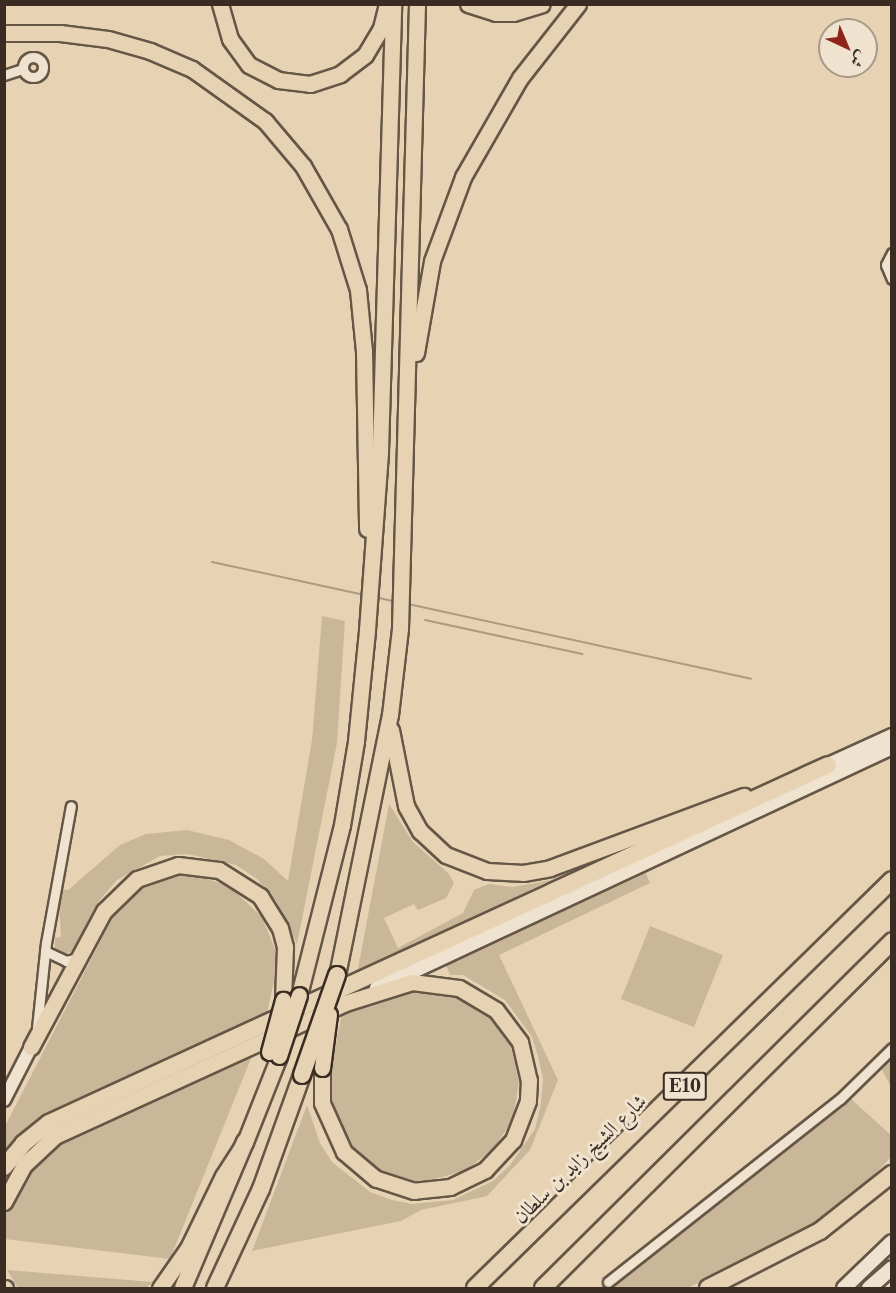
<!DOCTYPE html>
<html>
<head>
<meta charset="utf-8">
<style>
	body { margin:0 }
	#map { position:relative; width:896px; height:1293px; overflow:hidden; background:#e7d3b3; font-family:"Libre Caslon Text",Amiri,serif }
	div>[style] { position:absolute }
	.green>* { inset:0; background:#cab79a }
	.stream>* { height:2px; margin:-1px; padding:0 1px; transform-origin:1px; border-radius:1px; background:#ac9a82 }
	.roads { filter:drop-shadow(2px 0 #655646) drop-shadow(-2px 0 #655646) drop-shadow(0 2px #655646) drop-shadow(0 -2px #655646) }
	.minor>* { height:9px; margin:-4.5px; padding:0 4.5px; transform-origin:4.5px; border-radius:4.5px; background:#efe2ce }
	.minor>.ring { margin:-4.5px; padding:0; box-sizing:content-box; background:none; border:9px solid #efe2ce; border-radius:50% }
	.tertiary>* { height:12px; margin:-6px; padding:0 6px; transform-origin:6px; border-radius:6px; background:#efe2ce }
	.secondary>* { height:14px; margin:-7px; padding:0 7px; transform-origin:7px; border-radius:7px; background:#efe2ce }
	.trunk>* { height:15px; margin:-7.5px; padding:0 7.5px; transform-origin:7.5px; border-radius:7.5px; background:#e7d3b3 }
	.motorway>* { height:16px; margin:-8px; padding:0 8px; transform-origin:8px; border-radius:8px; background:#e7d3b3 }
	.bridges { filter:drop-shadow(2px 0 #3a2c22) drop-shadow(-2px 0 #3a2c22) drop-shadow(0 2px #3a2c22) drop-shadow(0 -2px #3a2c22) }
	.trunk-bridge>* { height:15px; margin:-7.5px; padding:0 7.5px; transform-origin:7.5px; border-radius:7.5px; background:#e7d3b3 }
	.motorway-bridge>* { height:16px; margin:-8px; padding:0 8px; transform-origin:8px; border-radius:8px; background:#e7d3b3 }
	span { translate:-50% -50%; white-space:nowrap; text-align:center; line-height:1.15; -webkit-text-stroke:6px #efe2ce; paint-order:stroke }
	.shield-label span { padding:2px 4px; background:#efe2ce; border:2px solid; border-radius:4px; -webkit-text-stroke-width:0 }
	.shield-label { font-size:18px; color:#3a2c22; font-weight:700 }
	.street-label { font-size:20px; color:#3a2c22 }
	.frame { position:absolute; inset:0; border:6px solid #3a2c22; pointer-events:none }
	.north { position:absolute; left:818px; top:18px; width:60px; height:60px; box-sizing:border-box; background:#efe2ce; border:2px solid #a79989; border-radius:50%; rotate:136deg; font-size:16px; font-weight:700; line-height:24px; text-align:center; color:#3a2c22 }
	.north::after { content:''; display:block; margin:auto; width:21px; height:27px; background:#8f2418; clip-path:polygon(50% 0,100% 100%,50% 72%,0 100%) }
</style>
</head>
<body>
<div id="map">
	<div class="green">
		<div style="clip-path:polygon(322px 616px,345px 621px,337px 743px,297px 944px,276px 901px,257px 879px,236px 865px,187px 854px,160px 856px,117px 880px,98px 902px,72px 951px,64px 955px,55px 949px,55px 938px,61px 937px,58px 889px,68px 890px,120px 845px,146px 834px,187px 830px,229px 840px,264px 859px,288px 881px,312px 740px)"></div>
		<div style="clip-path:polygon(389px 804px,413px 842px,449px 874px,454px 883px,446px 898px,418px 910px,414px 904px,384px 918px,398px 948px,463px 913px,474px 890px,489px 884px,513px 887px,551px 880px,357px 974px)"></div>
		<div style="clip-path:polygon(646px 873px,650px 883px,499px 955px,558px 1080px,530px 1150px,487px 1196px,421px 1210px,401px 1221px,252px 1251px,307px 1105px,320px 1143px,332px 1162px,370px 1192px,392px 1200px,412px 1204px,453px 1200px,493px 1181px,510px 1165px,535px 1129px,541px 1103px,543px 1079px,538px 1056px,532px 1037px,505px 1000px,463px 975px,450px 975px,446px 965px)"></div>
		<div style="clip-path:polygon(179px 876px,198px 876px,229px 886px,262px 917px,275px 949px,275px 976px,266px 1017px,43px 1117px,5px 1151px,5px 1126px,113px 917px,142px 888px)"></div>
		<div style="clip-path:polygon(650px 926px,723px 955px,694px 1027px,621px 999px)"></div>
		<div style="clip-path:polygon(413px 992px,455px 997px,489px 1017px,511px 1047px,519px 1081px,513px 1120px,493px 1149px,465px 1171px,430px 1180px,415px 1181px,380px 1171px,350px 1146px,335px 1118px,328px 1084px,342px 1013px)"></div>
		<div style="clip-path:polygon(254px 1051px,170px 1259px,5px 1239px,4px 1211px,16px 1182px,58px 1142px)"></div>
		<div style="clip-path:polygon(891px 1057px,891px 1087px,881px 1068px)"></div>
		<div style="clip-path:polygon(851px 1099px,891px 1135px,891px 1157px,856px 1194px,779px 1247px,687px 1288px,609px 1288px)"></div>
		<div style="clip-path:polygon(7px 1270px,153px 1282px,146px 1288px,18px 1288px)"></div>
	</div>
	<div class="stream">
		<div style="left:212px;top:562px;width:156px;rotate:12.2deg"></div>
		<div style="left:375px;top:597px;width:22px;rotate:13deg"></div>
		<div style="left:408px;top:604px;width:351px;rotate:12.3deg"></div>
		<div style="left:425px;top:620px;width:161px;rotate:12.2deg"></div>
	</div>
	<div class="roads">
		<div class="minor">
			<div class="ring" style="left:23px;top:57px;width:11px;height:11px"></div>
			<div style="left:4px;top:75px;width:20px;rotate:-18deg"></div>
			<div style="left:892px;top:253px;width:13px;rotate:117deg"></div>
			<div style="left:886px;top:265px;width:15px;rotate:67deg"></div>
			<div style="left:45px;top:951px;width:23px;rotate:25deg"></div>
			<div style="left:66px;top:961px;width:16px;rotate:-15deg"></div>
			<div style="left:37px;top:1028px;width:85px;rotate:-84deg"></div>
			<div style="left:46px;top:943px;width:139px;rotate:-79.7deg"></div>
			<div style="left:608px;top:1282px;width:295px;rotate:-38.3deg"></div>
			<div style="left:840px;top:1099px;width:73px;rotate:-44.4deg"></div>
		</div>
		<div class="tertiary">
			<div style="left:4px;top:1100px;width:59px;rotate:-63deg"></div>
		</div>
		<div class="secondary">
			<div style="left:828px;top:765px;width:70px;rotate:-24.4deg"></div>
			<div style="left:377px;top:988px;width:569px;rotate:-25.08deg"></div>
			<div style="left:844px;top:1288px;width:66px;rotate:-43.8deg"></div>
			<div style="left:869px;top:1288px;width:30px;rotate:-41deg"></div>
		</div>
		<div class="trunk">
			<div style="left:220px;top:4px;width:36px;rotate:74deg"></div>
			<div style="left:230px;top:39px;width:32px;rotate:54deg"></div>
			<div style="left:249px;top:65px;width:33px;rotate:27deg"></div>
			<div style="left:278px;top:80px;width:32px;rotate:7deg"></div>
			<div style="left:310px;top:84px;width:32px;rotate:-18deg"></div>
			<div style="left:340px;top:74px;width:31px;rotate:-37deg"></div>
			<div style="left:365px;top:55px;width:31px;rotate:-59deg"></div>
			<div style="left:381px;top:28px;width:25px;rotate:-76deg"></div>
			<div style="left:468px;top:4px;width:29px;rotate:18deg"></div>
			<div style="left:496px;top:13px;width:17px"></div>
			<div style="left:513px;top:13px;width:30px;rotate:-17deg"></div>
			<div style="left:4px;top:33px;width:56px"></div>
			<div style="left:60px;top:33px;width:48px;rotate:7.1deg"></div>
			<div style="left:108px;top:39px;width:44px;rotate:15.9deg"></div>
			<div style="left:150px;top:51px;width:46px;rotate:23.2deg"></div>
			<div style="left:192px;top:69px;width:90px;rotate:35.5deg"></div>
			<div style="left:265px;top:121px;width:59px;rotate:49.8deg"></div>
			<div style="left:303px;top:166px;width:73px;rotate:60.3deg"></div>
			<div style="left:339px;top:229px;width:64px;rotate:72.7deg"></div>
			<div style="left:358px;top:290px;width:61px;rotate:84.4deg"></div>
			<div style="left:364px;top:351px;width:178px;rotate:89deg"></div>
			<div style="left:416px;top:353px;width:93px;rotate:-80.1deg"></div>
			<div style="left:432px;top:261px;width:90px;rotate:-69.7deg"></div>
			<div style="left:463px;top:177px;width:114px;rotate:-60.1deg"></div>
			<div style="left:520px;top:78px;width:94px;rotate:-51.9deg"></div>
			<div style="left:391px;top:730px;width:77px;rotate:78.8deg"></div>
			<div style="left:406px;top:806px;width:29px;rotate:61deg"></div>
			<div style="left:420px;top:831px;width:35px;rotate:43deg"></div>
			<div style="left:446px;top:855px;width:44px;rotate:21.3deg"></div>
			<div style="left:487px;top:871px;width:36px;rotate:3deg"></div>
			<div style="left:523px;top:873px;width:27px;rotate:-10deg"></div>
			<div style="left:550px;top:868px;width:207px;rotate:-20.4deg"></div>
			<div style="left:337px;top:975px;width:265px;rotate:-78.5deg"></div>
			<div style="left:390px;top:715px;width:88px;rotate:-83.4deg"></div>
			<div style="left:400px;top:628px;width:624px;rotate:-88.44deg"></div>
			<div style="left:299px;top:995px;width:175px;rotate:-75.8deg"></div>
			<div style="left:342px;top:825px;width:85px;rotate:-80.5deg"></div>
			<div style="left:356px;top:741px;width:112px;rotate:-84.3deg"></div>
			<div style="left:367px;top:630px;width:179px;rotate:-85.8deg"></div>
			<div style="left:380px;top:451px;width:447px;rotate:-88.3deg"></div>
			<div style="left:31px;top:1047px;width:154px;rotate:-61.8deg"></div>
			<div style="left:104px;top:911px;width:46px;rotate:-44.1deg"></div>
			<div style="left:137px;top:879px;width:43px;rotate:-18.9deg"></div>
			<div style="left:178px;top:865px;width:41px;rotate:7deg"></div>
			<div style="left:219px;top:870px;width:49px;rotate:32.4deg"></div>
			<div style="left:260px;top:896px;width:38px;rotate:58deg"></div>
			<div style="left:280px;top:928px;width:20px;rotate:75deg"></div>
			<div style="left:285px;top:947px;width:53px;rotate:92.2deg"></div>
			<div style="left:4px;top:1202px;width:42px;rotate:-61.6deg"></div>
			<div style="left:24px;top:1165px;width:42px;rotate:-43.1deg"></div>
			<div style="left:55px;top:1136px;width:319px;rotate:-24.6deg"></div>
			<div style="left:345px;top:1003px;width:70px;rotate:-17.4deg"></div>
			<div style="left:412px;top:982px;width:47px;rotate:7.3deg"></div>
			<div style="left:459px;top:988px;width:43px;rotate:30.7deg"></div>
			<div style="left:496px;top:1010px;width:40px;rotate:53deg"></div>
			<div style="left:520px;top:1042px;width:39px;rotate:77deg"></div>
			<div style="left:529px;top:1080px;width:21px;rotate:93deg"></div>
			<div style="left:528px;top:1101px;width:42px;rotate:111deg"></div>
			<div style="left:513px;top:1140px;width:41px;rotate:133deg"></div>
			<div style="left:485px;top:1170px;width:39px;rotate:154deg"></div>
			<div style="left:450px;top:1187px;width:36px;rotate:174deg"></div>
			<div style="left:414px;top:1191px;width:40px;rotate:-162deg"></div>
			<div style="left:376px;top:1179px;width:42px;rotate:-139.8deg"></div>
			<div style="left:344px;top:1152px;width:54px;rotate:-114.2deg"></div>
			<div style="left:322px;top:1103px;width:35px;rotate:-90deg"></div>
			<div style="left:4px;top:1288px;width:1px"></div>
			<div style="left:160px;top:1288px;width:49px;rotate:-55deg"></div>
			<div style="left:188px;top:1248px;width:80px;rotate:-64.1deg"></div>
			<div style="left:223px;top:1176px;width:40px;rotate:-57.1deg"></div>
			<div style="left:245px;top:1142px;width:92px;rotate:-68.4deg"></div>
		</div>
		<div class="motorway">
			<div style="left:4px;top:1167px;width:30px;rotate:-50deg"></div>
			<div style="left:23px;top:1144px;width:33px;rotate:-39deg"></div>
			<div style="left:49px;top:1123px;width:857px;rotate:-24.68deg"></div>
			<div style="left:183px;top:1288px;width:159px;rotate:-67deg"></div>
			<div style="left:215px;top:1288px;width:109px;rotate:-65.1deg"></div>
			<div style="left:261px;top:1189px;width:121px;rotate:-70.2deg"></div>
			<div style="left:475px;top:1288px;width:583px;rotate:-44.37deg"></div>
			<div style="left:543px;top:1288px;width:492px;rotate:-44.8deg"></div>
			<div style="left:708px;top:1288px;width:126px;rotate:-27deg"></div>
			<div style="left:820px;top:1231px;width:92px;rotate:-38.4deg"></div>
		</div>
	</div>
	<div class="bridges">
		<div class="trunk-bridge">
			<div style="left:269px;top:1052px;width:54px;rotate:-74.9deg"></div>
			<div style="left:279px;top:1056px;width:64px;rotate:-71.8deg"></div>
			<div style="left:322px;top:1068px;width:54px;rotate:-82.6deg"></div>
		</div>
		<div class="motorway-bridge">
			<div style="left:302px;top:1075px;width:106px;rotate:-70.7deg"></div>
		</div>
	</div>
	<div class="shield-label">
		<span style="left:685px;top:1086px">E10</span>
	</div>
	<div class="street-label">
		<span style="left:580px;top:1159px;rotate:-44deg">شارع الشيخ زايد بن سلطان</span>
	</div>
	<div class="frame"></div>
	<div class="north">ش</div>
</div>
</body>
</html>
